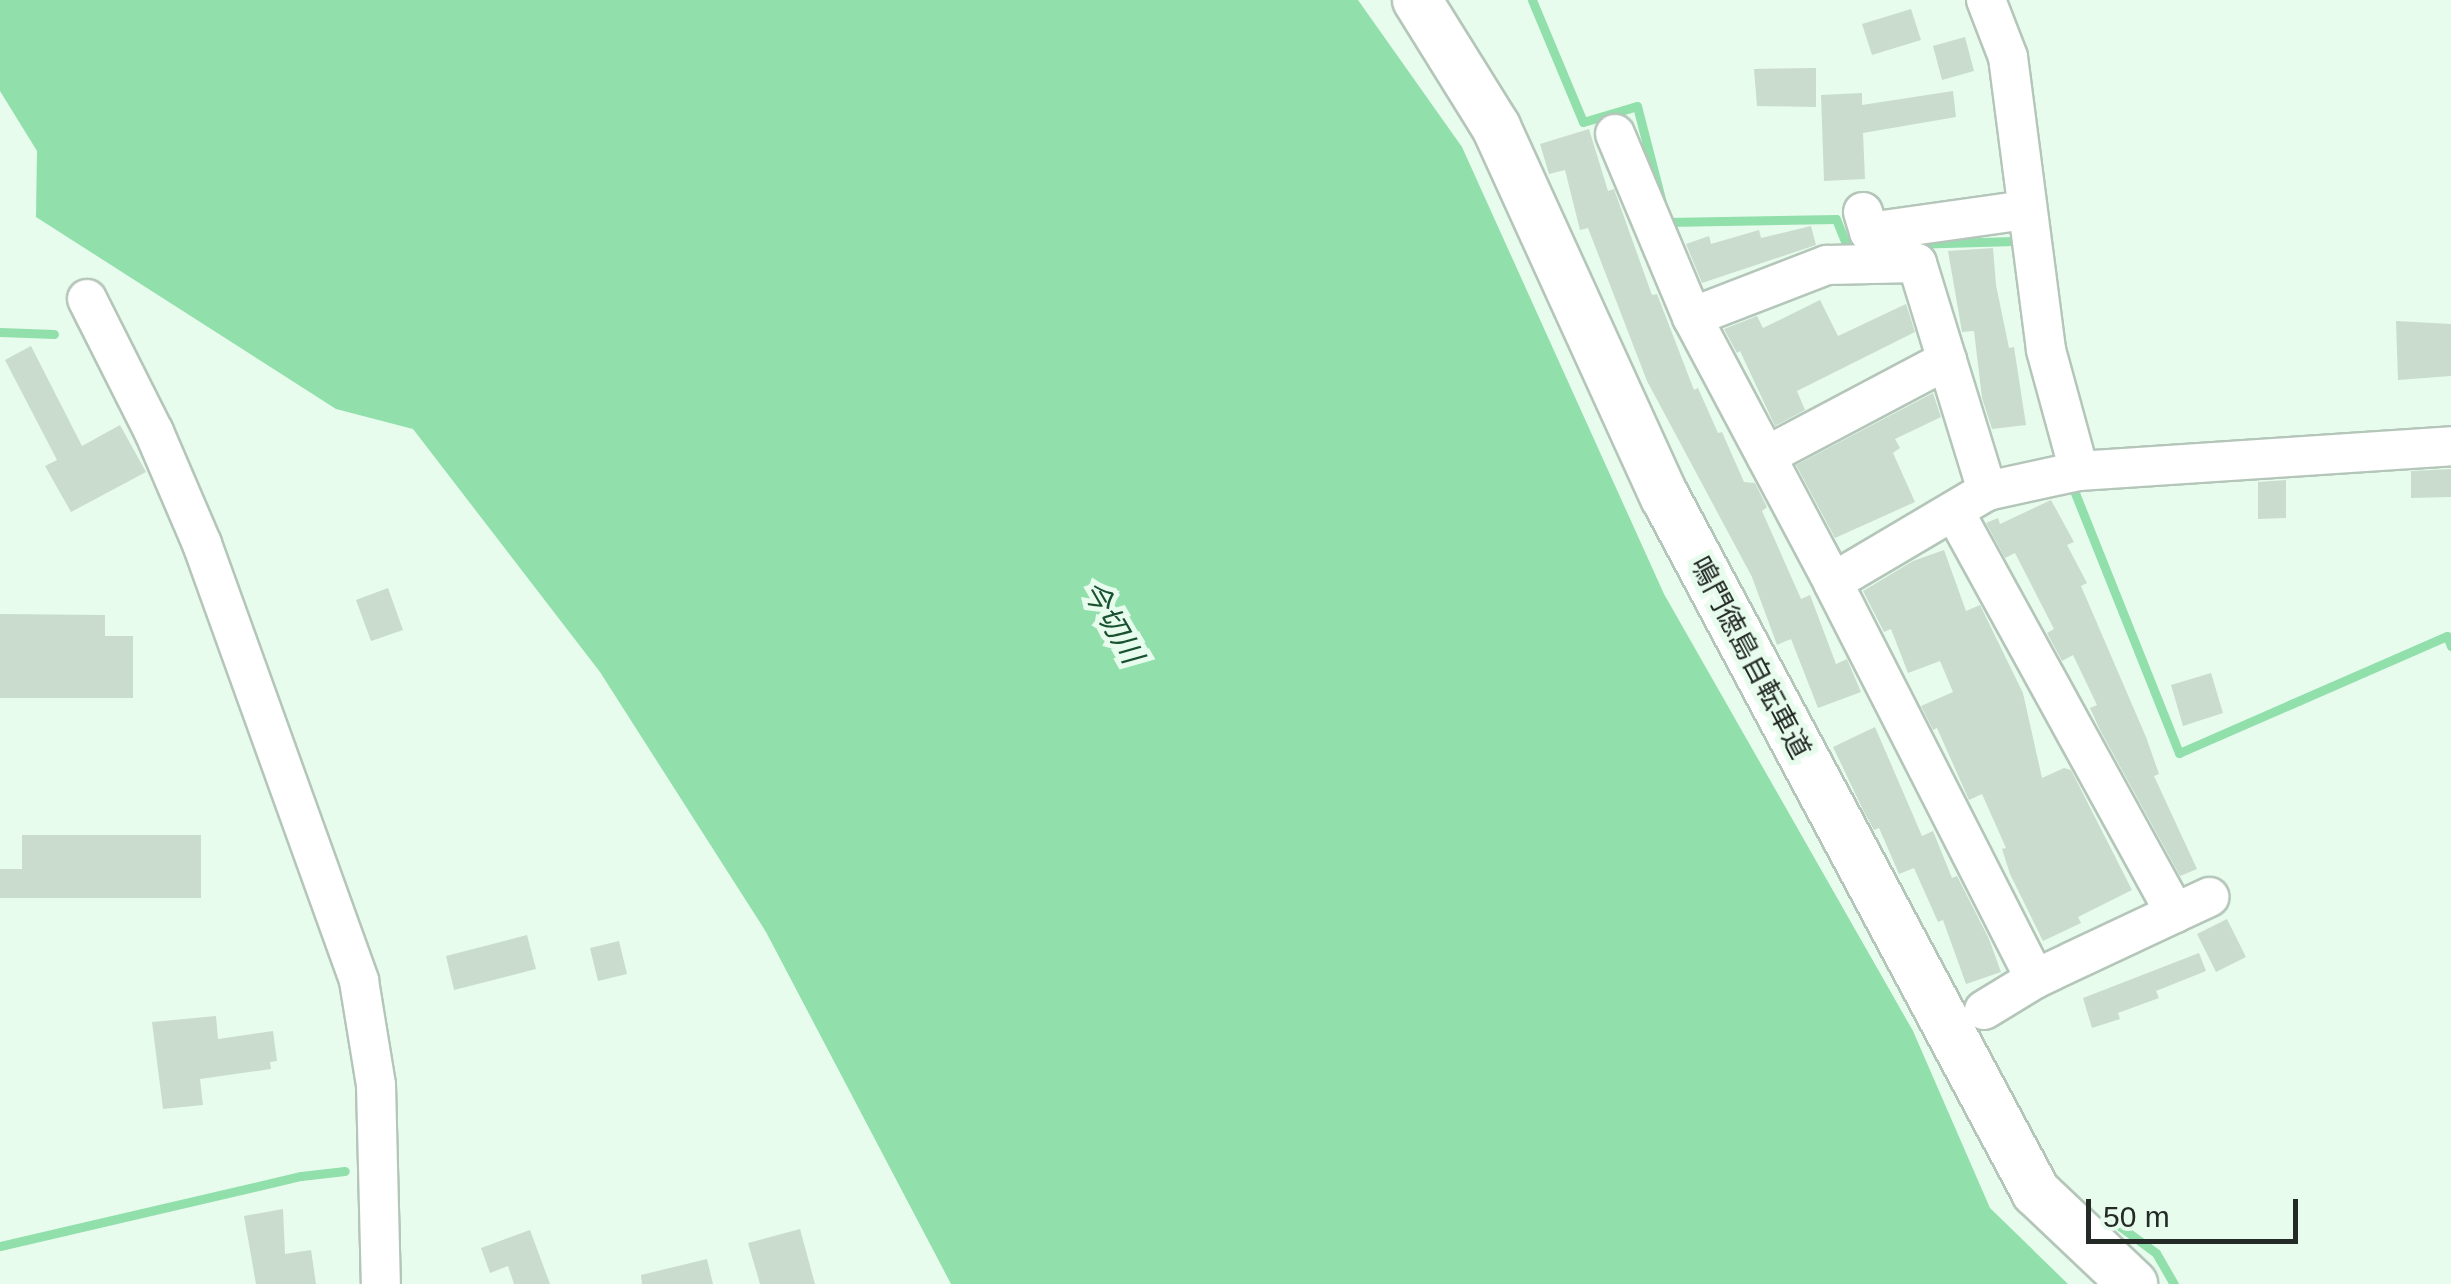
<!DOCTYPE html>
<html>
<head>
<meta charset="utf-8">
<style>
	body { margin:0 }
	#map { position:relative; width:2451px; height:1284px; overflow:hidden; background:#e8fcee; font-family:Arial,"Noto Sans JP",sans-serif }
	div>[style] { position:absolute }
	.water>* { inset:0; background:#91dfab }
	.stream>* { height:9px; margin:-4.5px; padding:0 4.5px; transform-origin:4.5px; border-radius:4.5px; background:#91dfab }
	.building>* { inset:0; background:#c9dcce }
	.roads { filter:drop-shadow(2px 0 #b4c6b9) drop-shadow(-2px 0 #b4c6b9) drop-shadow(0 2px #b4c6b9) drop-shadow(0 -2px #b4c6b9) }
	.minor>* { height:38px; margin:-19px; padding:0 19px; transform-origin:19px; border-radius:19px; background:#fff }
	.major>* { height:48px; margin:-24px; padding:0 24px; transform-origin:24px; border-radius:24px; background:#fff }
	span { translate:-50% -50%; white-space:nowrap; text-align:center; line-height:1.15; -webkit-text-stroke:10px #e8fcee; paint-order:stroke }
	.street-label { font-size:28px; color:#242b26 }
	.water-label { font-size:30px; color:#1a5231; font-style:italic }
	.scale { position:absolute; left:2086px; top:1199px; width:212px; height:45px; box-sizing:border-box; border:5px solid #242b26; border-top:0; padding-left:12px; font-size:30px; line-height:35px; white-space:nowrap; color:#242b26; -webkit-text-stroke:8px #e8fcee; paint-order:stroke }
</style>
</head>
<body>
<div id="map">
	<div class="water">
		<div style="clip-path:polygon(0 0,1358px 0,1462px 147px,1664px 594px,1913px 1031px,1990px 1208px,2068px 1284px,951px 1284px,766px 932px,600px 672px,413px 429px,336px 409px,36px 217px,37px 151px,0 91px)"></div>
	</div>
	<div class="stream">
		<div style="left:1532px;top:0;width:132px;rotate:67.3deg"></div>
		<div style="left:1583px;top:122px;width:56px;rotate:-16.5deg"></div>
		<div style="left:1637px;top:106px;width:100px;rotate:75.5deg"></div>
		<div style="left:1666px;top:218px;width:4px;rotate:76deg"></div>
		<div style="left:1667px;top:222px;width:169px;rotate:-1deg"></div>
		<div style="left:1836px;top:219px;width:29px;rotate:68deg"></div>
		<div style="left:1847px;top:246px;width:7px"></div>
		<div style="left:1910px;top:244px;width:105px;rotate:-1.6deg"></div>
		<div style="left:2015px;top:241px;width:8px;rotate:76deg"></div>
		<div style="left:0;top:332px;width:54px;rotate:2.1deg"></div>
		<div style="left:2071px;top:483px;width:291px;rotate:68.2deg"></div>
		<div style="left:2179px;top:753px;width:292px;rotate:-23.6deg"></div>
		<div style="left:2447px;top:636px;width:11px;rotate:68deg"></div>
		<div style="left:2114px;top:1222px;width:52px;rotate:36.4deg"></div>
		<div style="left:2156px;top:1253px;width:36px;rotate:60deg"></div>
		<div style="left:0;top:1246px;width:309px;rotate:-13.1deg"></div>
		<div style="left:301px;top:1176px;width:44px;rotate:-6.5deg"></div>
	</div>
	<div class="building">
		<div style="clip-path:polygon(1911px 9px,1921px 40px,1872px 55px,1862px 24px)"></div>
		<div style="clip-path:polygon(1965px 37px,1974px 71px,1942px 80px,1933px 46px)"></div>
		<div style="clip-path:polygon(1816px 68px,1816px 107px,1757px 106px,1754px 69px)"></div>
		<div style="clip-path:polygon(1953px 91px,1956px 117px,1863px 133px,1865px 179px,1824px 181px,1821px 95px,1862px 93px,1862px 105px)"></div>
		<div style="clip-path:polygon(1589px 129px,1608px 191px,1614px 189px,1652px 295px,1657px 294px,1694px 390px,1698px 388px,1718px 433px,1722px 432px,1744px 482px,1755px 483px,1767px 507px,1762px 511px,1801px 599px,1810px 595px,1836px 664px,1847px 659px,1861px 692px,1818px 708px,1791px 639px,1777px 645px,1752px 577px,1647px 381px,1588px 228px,1580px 230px,1565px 170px,1549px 174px,1540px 144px)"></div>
		<div style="clip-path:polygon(1811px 226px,1816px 245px,1702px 283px,1686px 244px,1709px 236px,1711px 244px,1759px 230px,1761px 238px)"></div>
		<div style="clip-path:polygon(1993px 248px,1996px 285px,2009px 348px,2014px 347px,2026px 425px,1992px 429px,1982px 398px,1974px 331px,1962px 332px,1948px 251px)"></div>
		<div style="clip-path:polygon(1820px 300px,1838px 336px,1906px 304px,1915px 332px,1797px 391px,1805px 410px,1775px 426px,1740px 351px,1737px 353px,1724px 329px,1757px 316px,1763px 328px)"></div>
		<div style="clip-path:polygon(2396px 321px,2451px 324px,2451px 376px,2398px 380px)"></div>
		<div style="clip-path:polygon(31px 346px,82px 446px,120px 425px,146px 472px,71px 512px,45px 466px,57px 460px,5px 360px)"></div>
		<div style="clip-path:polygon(1933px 393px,1941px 417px,1895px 439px,1900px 448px,1893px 453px,1915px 502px,1835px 538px,1796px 465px)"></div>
		<div style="clip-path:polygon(2451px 469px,2451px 497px,2411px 498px,2411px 471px)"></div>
		<div style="clip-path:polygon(2286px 480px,2286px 518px,2258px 519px,2258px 482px)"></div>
		<div style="clip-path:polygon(2051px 500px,2074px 542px,2067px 545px,2087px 583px,2081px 586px,2146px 737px,2159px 774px,2154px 776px,2197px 869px,2180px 876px,2100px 730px,2090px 708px,2097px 705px,2073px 655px,2062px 661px,2047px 633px,2054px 629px,2015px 553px,2005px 558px,1986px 523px,1998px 518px,2000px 524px)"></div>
		<div style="clip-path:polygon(1944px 550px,1966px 611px,1980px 605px,2023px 693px,2042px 778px,2064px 768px,2071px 770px,2132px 890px,2078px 917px,2081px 923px,2043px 941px,2010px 874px,2002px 849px,2006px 848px,1982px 794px,1969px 800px,1937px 728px,1933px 730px,1921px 706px,1953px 692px,1940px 661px,1908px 673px,1891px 629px,1884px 632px,1863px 591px,1913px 561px)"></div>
		<div style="clip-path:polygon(388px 588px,403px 630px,371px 641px,356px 600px)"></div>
		<div style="clip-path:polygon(0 614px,105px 615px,105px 636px,133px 636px,133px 698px,0 698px)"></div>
		<div style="clip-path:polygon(2211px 673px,2223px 713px,2183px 726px,2171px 685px)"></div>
		<div style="clip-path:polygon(1875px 727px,1922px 836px,1933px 831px,1952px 878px,1957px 876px,1989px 939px,2001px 972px,1966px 984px,1943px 920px,1938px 922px,1914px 868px,1899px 874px,1879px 828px,1874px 830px,1865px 814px,1833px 747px)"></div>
		<div style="clip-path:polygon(22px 835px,201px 835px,201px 898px,0 898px,0 869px,22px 869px)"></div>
		<div style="clip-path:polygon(2227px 919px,2246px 957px,2216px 972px,2197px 934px)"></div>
		<div style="clip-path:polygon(527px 935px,536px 969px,454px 990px,446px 956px)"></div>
		<div style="clip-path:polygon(619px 941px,627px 974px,598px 981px,590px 948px)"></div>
		<div style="clip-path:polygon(2199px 953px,2206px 971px,2156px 991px,2159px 998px,2118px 1013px,2120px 1019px,2092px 1028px,2083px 998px)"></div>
		<div style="clip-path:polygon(216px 1016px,218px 1039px,273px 1031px,277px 1061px,270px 1062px,271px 1069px,200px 1079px,203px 1105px,163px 1109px,152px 1022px)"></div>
		<div style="clip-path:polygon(283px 1209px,285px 1254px,311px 1250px,316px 1284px,256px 1284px,244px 1216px)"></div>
		<div style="clip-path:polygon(800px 1229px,815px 1284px,760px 1284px,748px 1243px)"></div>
		<div style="clip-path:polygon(530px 1230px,550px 1284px,514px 1284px,508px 1266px,490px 1273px,481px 1248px)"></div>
		<div style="clip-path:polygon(707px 1259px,713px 1284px,642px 1284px,641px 1275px)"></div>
	</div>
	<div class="roads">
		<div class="minor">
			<div style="left:1986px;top:0;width:61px;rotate:68.9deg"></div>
			<div style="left:2008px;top:57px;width:295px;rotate:82.6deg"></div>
			<div style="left:2046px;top:350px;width:125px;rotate:74.7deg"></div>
			<div style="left:1615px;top:134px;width:199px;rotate:67.2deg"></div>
			<div style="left:1692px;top:317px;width:300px;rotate:62deg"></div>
			<div style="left:1863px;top:212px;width:21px;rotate:73deg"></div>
			<div style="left:1869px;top:232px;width:158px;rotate:-8deg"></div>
			<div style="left:87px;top:299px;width:149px;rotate:63.3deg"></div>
			<div style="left:154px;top:432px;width:122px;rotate:66.8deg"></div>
			<div style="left:202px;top:544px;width:464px;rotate:70.2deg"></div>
			<div style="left:359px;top:981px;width:105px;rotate:80.7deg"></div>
			<div style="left:376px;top:1085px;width:199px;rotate:88.6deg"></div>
			<div style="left:1692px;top:317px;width:145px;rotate:-21.1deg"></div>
			<div style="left:1827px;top:265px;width:90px;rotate:-1.3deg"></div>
			<div style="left:1917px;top:263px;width:239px;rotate:72.9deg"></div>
			<div style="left:1766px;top:456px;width:205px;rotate:-27.9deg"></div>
			<div style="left:1954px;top:511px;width:459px;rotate:61.2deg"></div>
			<div style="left:2175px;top:913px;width:155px;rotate:154.8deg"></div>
			<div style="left:2035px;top:979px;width:445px;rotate:-117deg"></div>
			<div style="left:1833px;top:582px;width:179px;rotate:-30.6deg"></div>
			<div style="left:1987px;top:491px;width:94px;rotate:-12.3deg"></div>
			<div style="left:2079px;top:471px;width:373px;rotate:-3.8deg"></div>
			<div style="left:2175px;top:913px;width:38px;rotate:-25deg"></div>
			<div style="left:1984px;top:1010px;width:60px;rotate:-31.3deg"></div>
		</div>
		<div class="major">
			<div style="left:1417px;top:0;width:150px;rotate:58.1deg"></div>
			<div style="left:1496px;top:127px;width:407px;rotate:65.5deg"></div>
			<div style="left:1665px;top:497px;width:788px;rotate:61.91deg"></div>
			<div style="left:2036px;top:1192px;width:134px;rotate:43.5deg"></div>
		</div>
	</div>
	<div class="street-label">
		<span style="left:1750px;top:658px;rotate:62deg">鳴門徳島自転車道</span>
	</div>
	<div class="water-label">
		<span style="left:1112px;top:622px;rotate:60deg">今切川</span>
	</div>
	<div class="scale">50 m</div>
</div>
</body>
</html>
